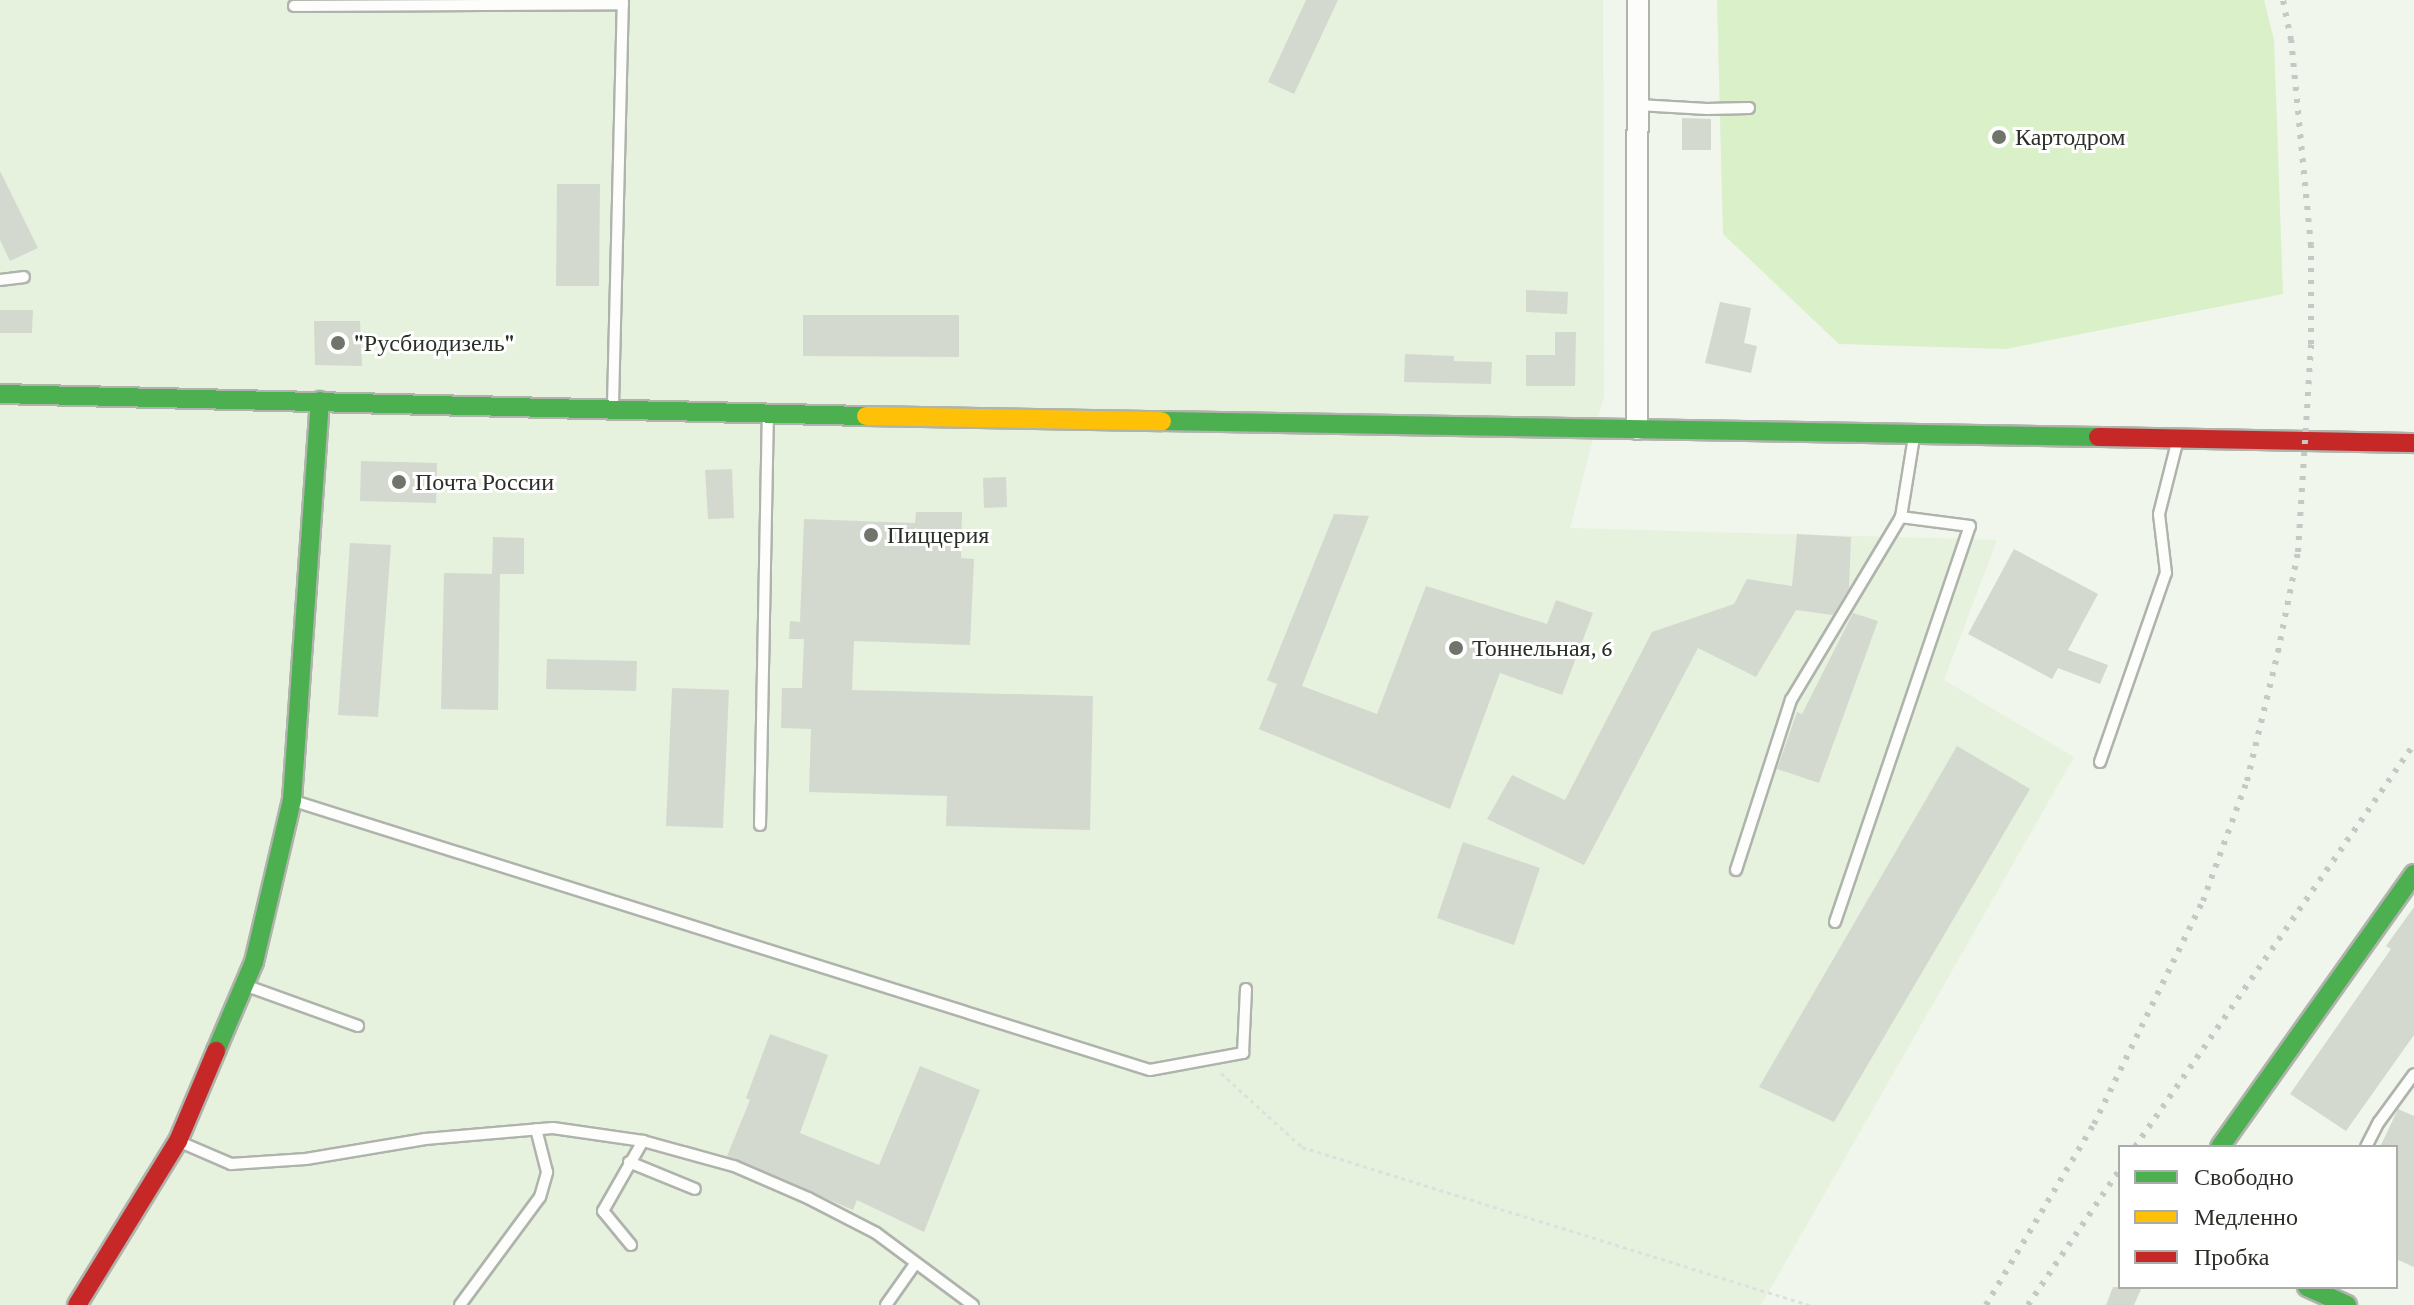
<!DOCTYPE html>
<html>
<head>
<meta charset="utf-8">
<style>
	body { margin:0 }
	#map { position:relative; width:2414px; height:1305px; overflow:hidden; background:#f0f6eb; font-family:"Crimson Pro",serif }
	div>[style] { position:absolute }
	.built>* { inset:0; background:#e6f1de }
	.green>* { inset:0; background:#d9f0c9 }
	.building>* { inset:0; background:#d4d9d0 }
	.path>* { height:3px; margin-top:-1.5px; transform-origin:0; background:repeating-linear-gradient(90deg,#dee0dd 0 4px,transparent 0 8px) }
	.roads { filter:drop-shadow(2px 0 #afb3ac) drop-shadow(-2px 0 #afb3ac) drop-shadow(0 2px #afb3ac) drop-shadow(0 -2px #afb3ac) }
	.lane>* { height:10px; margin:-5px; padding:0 5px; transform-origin:5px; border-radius:5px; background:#fdfefc }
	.street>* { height:20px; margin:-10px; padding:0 10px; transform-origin:10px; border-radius:10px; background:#fdfefc }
	.fast>* { height:18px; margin:-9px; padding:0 9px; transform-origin:9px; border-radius:9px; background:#4caf50 }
	.slow>* { height:18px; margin:-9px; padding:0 9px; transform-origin:9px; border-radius:9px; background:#ffc107 }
	.jam>* { height:18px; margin:-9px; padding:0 9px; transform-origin:9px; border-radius:9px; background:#c62828 }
	.rail>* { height:6px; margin-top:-3px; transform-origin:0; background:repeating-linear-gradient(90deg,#c6c8c5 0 4px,transparent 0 12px) }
	.dots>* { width:22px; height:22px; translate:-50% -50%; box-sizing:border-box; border:4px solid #fff; border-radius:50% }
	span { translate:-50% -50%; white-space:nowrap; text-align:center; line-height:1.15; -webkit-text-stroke:6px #fff; paint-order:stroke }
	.poi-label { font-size:24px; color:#2b2f28 }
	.left { translate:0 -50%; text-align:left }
	.legend { position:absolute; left:2118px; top:1145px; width:280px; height:144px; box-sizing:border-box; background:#fff; border:2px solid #aaaca9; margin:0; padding:10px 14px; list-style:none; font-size:24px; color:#2b2f28 }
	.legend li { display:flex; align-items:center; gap:16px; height:40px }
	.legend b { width:40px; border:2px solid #aaaca9 }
</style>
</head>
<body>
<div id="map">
	<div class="built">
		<div style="clip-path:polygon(0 0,1603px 0,1604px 396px,1570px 528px,1997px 540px,1944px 680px,2074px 757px,1761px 1305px,0 1305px)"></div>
	</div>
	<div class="green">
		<div style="clip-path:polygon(1717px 0,2264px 0,2274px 40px,2283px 294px,2006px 349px,1839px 344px,1723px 234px)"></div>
	</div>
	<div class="building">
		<div style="clip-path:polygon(1306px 0,1338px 0,1294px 94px,1268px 82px)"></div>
		<div style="clip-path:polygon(1682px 118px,1711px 119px,1711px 150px,1682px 150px)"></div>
		<div style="clip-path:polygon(0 171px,38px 248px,10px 261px,0 240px)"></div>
		<div style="clip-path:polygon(557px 184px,600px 184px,599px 286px,556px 286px)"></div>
		<div style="clip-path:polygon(1526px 290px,1568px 292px,1567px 314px,1526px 312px)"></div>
		<div style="clip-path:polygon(1720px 302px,1751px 308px,1744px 343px,1757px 346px,1751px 373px,1705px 363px)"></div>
		<div style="clip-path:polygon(0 310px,33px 310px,32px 333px,0 333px)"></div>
		<div style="clip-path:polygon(803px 315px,959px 315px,959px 357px,803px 356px)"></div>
		<div style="clip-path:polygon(314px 321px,360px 321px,362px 366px,315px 365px)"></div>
		<div style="clip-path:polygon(1555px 332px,1576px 332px,1575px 386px,1526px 386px,1526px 355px,1555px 355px)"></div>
		<div style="clip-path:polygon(1405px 354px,1454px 356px,1454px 361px,1492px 362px,1491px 384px,1404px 382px)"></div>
		<div style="clip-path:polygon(361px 461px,437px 463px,436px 503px,360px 501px)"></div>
		<div style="clip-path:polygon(732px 469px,734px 518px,708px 519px,705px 470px)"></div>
		<div style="clip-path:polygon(1006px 477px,1007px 507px,984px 508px,983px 478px)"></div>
		<div style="clip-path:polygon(916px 512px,962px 512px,961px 558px,974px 559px,970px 645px,854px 641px,852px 690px,1093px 696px,1090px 830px,946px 826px,947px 796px,809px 792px,811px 729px,781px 728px,782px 688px,802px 688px,804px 639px,789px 639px,790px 621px,800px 622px,804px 519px,915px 523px)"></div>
		<div style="clip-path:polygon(1334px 514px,1369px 516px,1302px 686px,1377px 714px,1426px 586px,1547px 624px,1556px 600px,1593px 613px,1562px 695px,1500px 673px,1450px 809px,1259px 729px,1277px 684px,1267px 680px)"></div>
		<div style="clip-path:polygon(1797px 534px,1851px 537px,1849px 588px,1833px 615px,1796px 610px,1756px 677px,1698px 648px,1584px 865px,1487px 819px,1512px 775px,1565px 800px,1652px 632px,1734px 604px,1747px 579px,1792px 586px)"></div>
		<div style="clip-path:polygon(493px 537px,524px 538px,524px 574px,492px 574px)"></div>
		<div style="clip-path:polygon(350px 543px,391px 545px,378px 717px,338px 715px)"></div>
		<div style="clip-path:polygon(2014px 549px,2098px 594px,2068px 650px,2108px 665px,2100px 684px,2058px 668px,2052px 679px,1968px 634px)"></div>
		<div style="clip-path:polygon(444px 573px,500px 574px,498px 710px,441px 709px)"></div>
		<div style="clip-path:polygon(1853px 613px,1878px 621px,1819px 783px,1777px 769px,1797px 712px,1802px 714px)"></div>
		<div style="clip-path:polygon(547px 659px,637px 661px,636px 691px,546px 689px)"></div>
		<div style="clip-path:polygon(672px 688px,729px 690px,723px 828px,666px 826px)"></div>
		<div style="clip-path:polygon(1957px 746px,2030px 789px,1834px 1122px,1759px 1087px)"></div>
		<div style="clip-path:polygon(1463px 842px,1540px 868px,1514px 945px,1437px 918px)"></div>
		<div style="clip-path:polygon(2414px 907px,2414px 1035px,2346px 1131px,2290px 1094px,2391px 949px,2386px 946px)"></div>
		<div style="clip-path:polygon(770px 1034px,828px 1055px,800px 1133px,879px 1165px,920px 1066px,980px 1090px,924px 1232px,857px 1200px,853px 1210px,727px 1156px,750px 1100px,746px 1098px)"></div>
		<div style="clip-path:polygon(2398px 1109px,2414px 1116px,2414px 1267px,2396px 1259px,2396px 1147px,2380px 1147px)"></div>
		<div style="clip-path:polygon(2113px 1287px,2142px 1287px,2134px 1305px,2106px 1305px)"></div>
	</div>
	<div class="path">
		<div style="left:1221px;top:1073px;width:110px;rotate:42.4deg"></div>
		<div style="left:1302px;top:1147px;width:531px;rotate:17.31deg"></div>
	</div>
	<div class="roads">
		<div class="lane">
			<div style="left:294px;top:6px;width:329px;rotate:-0.3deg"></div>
			<div style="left:1638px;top:105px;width:69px;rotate:3.3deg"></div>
			<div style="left:1707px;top:109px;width:42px;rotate:-1.4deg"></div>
			<div style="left:0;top:280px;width:24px;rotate:-7deg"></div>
			<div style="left:613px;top:405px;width:405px;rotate:-88.6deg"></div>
			<div style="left:2100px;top:762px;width:200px;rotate:-70.8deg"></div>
			<div style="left:2166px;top:573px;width:59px;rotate:-96.8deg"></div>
			<div style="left:2159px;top:514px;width:73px;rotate:-75.8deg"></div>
			<div style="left:294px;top:801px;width:897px;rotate:17.45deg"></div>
			<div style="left:1150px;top:1070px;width:95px;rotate:-10.4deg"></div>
			<div style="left:1243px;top:1053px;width:64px;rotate:-87.3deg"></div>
			<div style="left:760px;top:825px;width:409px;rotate:-88.9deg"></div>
			<div style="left:1736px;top:870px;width:179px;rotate:-72.1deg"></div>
			<div style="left:1791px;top:700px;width:214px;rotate:-59deg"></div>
			<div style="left:1901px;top:517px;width:81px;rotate:-80.8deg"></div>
			<div style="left:1835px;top:922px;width:418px;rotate:-71.2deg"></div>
			<div style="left:1970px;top:526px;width:70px;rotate:-172.6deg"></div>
			<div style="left:247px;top:986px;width:118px;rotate:19.8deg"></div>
			<div style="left:180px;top:1142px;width:56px;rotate:23.3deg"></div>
			<div style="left:231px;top:1164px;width:75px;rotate:-3.8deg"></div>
			<div style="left:306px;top:1159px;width:121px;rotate:-9.5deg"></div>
			<div style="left:425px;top:1139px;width:128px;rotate:-4.9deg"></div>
			<div style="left:553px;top:1128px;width:91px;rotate:8.2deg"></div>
			<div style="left:643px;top:1141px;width:94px;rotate:15.4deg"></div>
			<div style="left:734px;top:1166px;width:81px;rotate:23.4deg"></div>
			<div style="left:808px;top:1198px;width:76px;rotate:27.2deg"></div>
			<div style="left:876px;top:1233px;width:121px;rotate:36.6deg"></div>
			<div style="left:2366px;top:1147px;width:28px;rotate:-63deg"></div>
			<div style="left:2379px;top:1122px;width:59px;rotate:-53.9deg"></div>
			<div style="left:629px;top:1162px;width:71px;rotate:22.2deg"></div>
			<div style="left:631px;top:1245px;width:44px;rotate:-129.5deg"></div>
			<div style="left:603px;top:1211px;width:81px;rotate:-60.3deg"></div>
			<div style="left:460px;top:1305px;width:134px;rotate:-53.5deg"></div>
			<div style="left:540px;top:1197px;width:26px;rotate:-74deg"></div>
			<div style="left:547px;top:1172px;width:44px;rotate:-104.3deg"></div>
			<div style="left:886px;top:1305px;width:50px;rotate:-54.7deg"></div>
		</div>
		<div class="street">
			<div style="left:1637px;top:429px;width:429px;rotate:-89.9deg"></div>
		</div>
		<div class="fast">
			<div style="left:0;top:394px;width:866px;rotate:1.46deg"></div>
			<div style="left:1162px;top:421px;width:936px;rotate:0.98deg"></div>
			<div style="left:216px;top:1051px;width:97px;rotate:-66.9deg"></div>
			<div style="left:254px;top:962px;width:166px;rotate:-76.8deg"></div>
			<div style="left:292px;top:800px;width:400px;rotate:-86deg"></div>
			<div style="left:2220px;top:1147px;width:335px;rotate:-54.6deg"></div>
			<div style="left:2307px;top:1287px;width:44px;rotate:24.2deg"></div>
		</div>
		<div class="slow">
			<div style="left:866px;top:416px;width:296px;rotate:1deg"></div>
		</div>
		<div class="jam">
			<div style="left:2098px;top:437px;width:316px;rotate:1.1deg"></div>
			<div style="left:77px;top:1305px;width:193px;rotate:-58.4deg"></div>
			<div style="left:178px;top:1141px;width:98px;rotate:-67.1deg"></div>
		</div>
	</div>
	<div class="rail">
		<div style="left:2135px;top:1147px;width:490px;rotate:-55.3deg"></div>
		<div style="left:1986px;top:1305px;width:211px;rotate:-59.2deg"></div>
		<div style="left:2094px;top:1124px;width:248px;rotate:-64deg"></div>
		<div style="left:2203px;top:901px;width:128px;rotate:-69.9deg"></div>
		<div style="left:2247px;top:781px;width:133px;rotate:-76.5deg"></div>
		<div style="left:2278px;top:652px;width:102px;rotate:-78.7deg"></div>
		<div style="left:2298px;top:552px;width:208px;rotate:-86.4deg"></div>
		<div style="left:2311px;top:344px;width:98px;rotate:-90deg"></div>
		<div style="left:2311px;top:246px;width:207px;rotate:-95.5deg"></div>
		<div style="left:2291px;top:40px;width:41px;rotate:-101.3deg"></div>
		<div style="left:2028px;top:1305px;width:164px;rotate:-55.9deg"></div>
	</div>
	<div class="dots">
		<div style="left:1999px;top:137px;background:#70756c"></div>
		<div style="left:338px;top:343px;background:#70756c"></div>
		<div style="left:399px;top:482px;background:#70756c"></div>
		<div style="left:871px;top:535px;background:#70756c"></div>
		<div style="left:1456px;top:648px;background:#70756c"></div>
	</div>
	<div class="poi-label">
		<span class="left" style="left:2015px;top:137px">Картодром</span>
		<span class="left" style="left:354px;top:343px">"Русбиодизель"</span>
		<span class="left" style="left:415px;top:482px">Почта России</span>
		<span class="left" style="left:887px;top:535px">Пиццерия</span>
		<span class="left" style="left:1472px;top:648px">Тоннельная, 6</span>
	</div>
	<ul class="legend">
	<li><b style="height:10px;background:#4caf50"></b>Свободно</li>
	<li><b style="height:10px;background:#ffc107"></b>Медленно</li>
	<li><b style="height:10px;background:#c62828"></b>Пробка</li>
	</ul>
</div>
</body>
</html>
